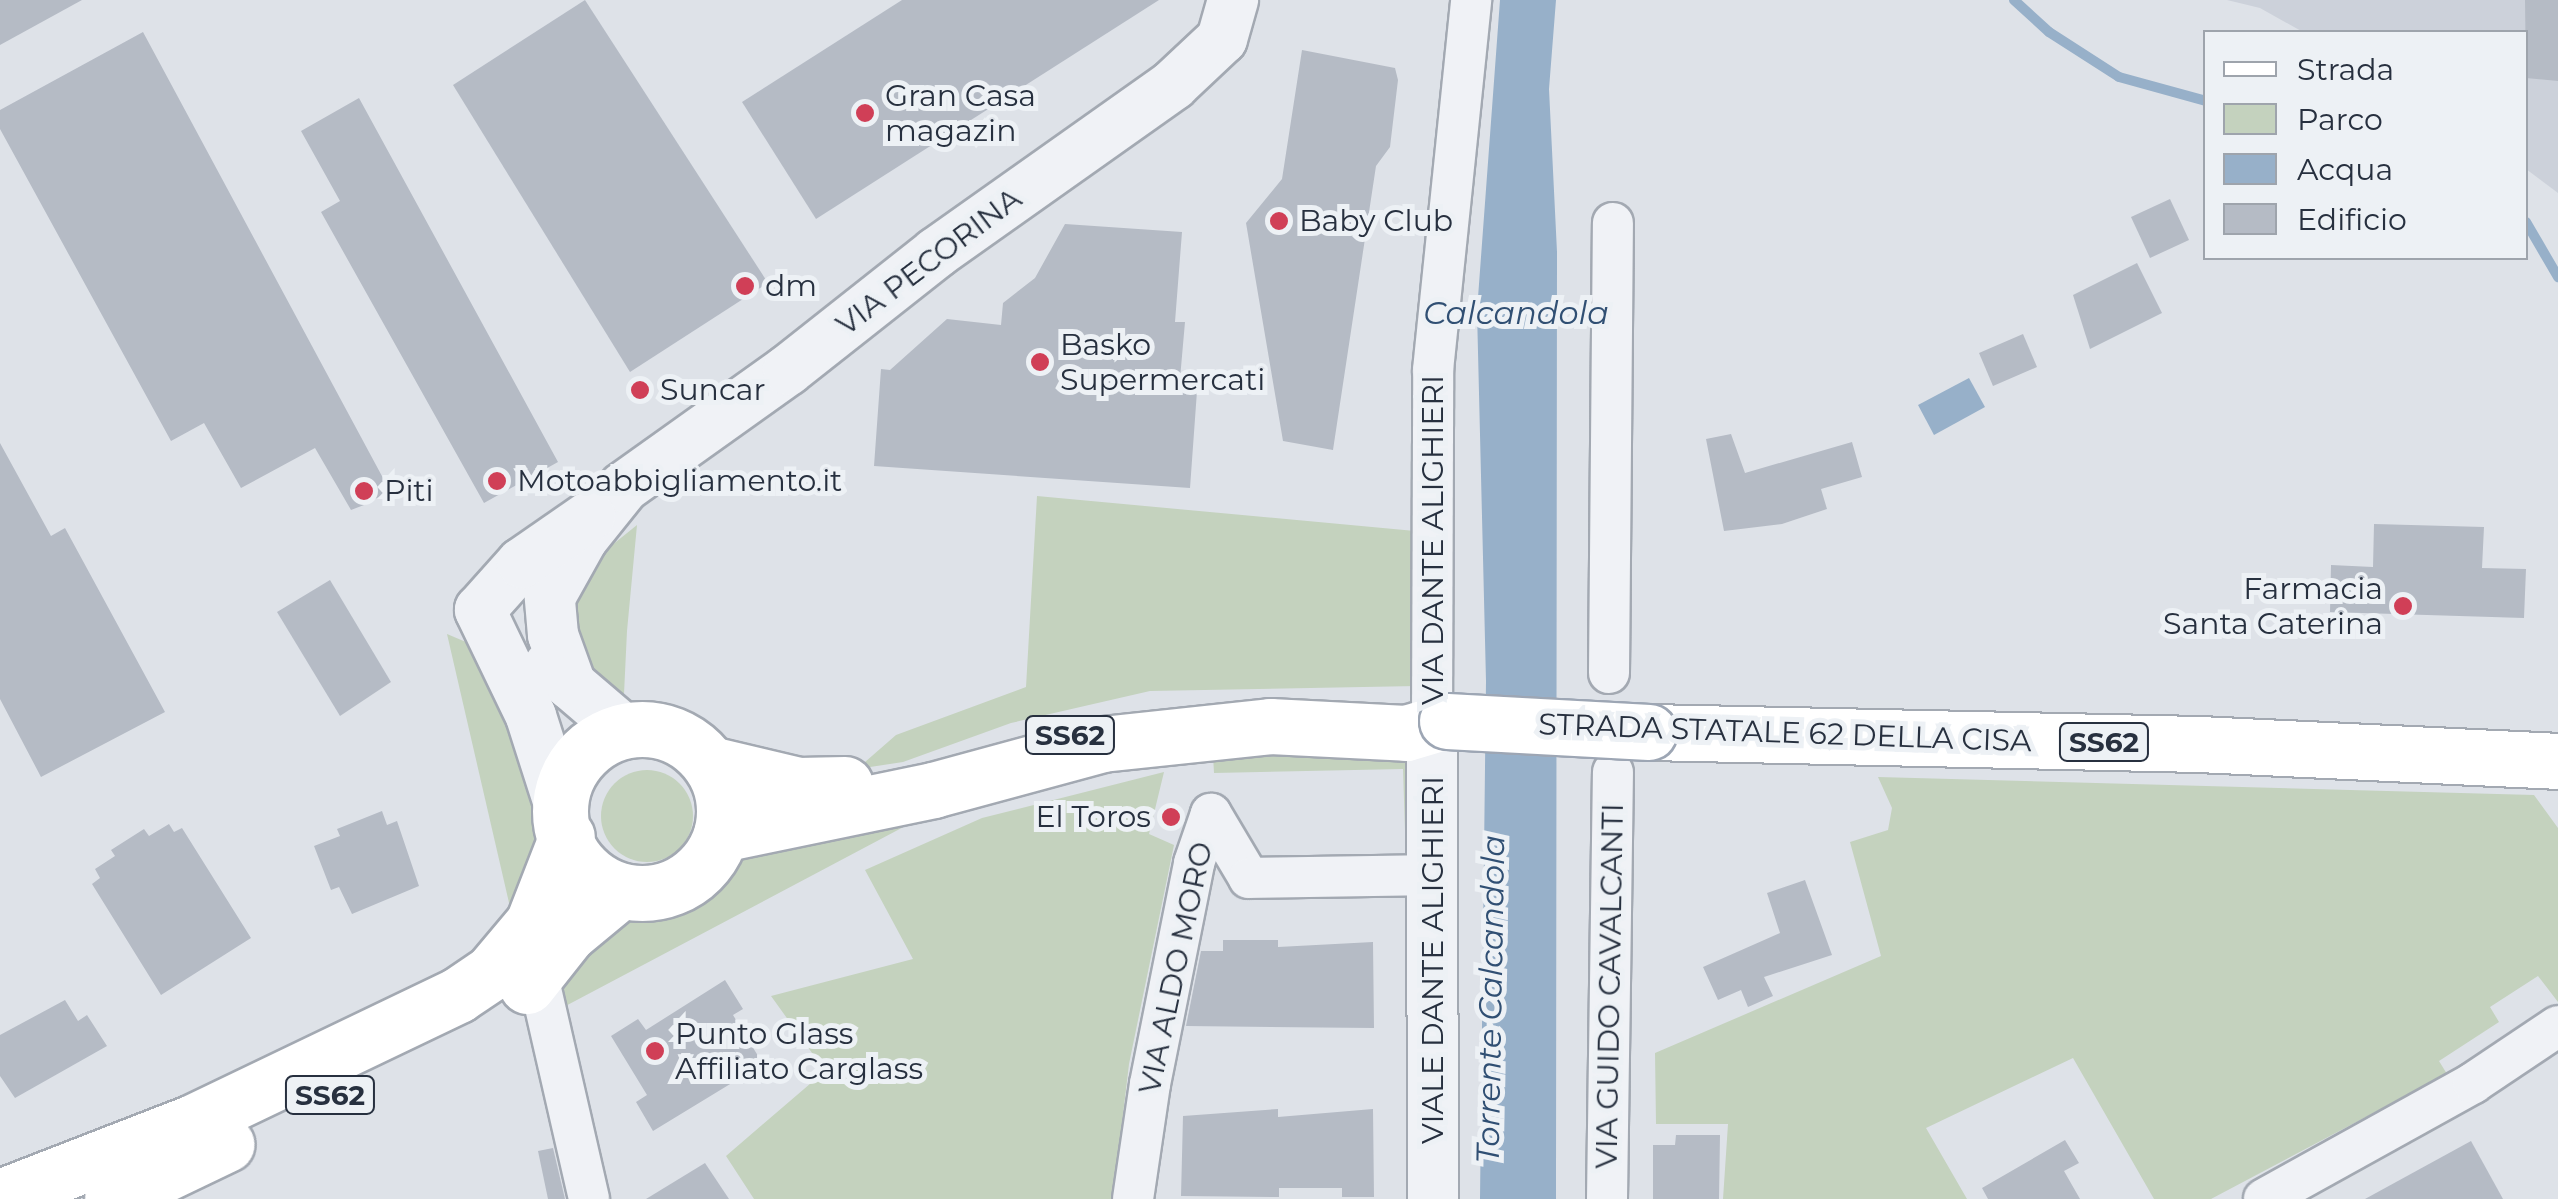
<!DOCTYPE html>
<html>
<head>
<meta charset="utf-8">
<style>
	body { margin:0 }
	#map { position:relative; width:2558px; height:1199px; overflow:hidden; background:#dee2e8; font-family:Montserrat,sans-serif }
	div>[style] { position:absolute }
	.built>* { inset:0; background:#ccd1da }
	.green>* { inset:0; background:#c4d2be }
	.round { border-radius:50% }
	.water>* { inset:0; background:#97b0c9 }
	.stream>* { height:10px; margin:-5px; padding:0 5px; transform-origin:5px; border-radius:5px; background:#97b0c9 }
	.building>* { inset:0; background:#b5bbc5 }
	.roads { filter:drop-shadow(2px 0 #a3a9b2) drop-shadow(-2px 0 #a3a9b2) drop-shadow(0 2px #a3a9b2) drop-shadow(0 -2px #a3a9b2) }
	.minor>* { height:40px; margin:-20px; padding:0 20px; transform-origin:20px; border-radius:20px; background:#f0f2f6 }
	.tertiary>* { height:50px; margin:-25px; padding:0 25px; transform-origin:25px; border-radius:25px; background:#f0f2f6 }
	.primary>* { height:55px; margin:-27.5px; padding:0 27.5px; transform-origin:27.5px; border-radius:27.5px; background:#fff }
	.primary>.ring { margin:-27.5px; padding:0; box-sizing:content-box; background:none; border:55px solid #fff; border-radius:50% }
	.bridges { filter:drop-shadow(2px 0 #9da6b4) drop-shadow(-2px 0 #9da6b4) drop-shadow(0 2px #9da6b4) drop-shadow(0 -2px #9da6b4) }
	.primary-bridge>* { height:55px; margin:-27.5px; padding:0 27.5px; transform-origin:27.5px; border-radius:27.5px; background:#fff }
	.dots>* { width:28px; height:28px; translate:-50% -50%; box-sizing:border-box; border:5px solid #edf1f5; border-radius:50% }
	span { translate:-50% -50%; white-space:nowrap; text-align:center; line-height:1.15; -webkit-text-stroke:10px #edf1f5; paint-order:stroke }
	.shield-label span { padding:2px 8px; background:#edf1f5; border:2px solid; border-radius:8px; -webkit-text-stroke-width:0 }
	.shield-label { font-size:28px; color:#27303f; font-weight:700 }
	.poi-label { font-size:30px; color:#27303f }
	.left { translate:0 -50%; text-align:left }
	.right { translate:-100% -50%; text-align:right }
	.street-label { font-size:30px; color:#27303f }
	.water-label { font-size:32px; color:#304f73; font-style:italic }
	.legend { position:absolute; left:2203px; top:30px; width:325px; height:230px; box-sizing:border-box; background:#edf1f5; border:2px solid #9ea4ac; margin:0; padding:12px 18px; list-style:none; font-size:30px; color:#27303f }
	.legend li { display:flex; align-items:center; gap:20px; height:50px }
	.legend b { width:50px; border:2px solid #9ea4ac }
</style>
</head>
<body>
<div id="map">
	<div class="built">
		<div style="clip-path:polygon(2227px 0,2558px 0,2558px 193px,2526px 169px,2526px 32px,2303px 32px,2260px 8px)"></div>
	</div>
	<div class="green">
		<div style="clip-path:polygon(1037px 496px,1415px 531px,1417px 686px,1150px 691px,1011px 723px,903px 762px,857px 769px,896px 735px,1026px 687px)"></div>
		<div style="clip-path:polygon(637px 525px,627px 631px,624px 694px,594px 674px,574px 637px,573px 596px,596px 558px)"></div>
		<div style="clip-path:polygon(447px 634px,473px 645px,545px 808px,544px 830px,510px 907px)"></div>
		<div style="clip-path:polygon(1420px 751px,1422px 861px,1406px 862px,1403px 769px,1214px 773px,1213px 755px)"></div>
		<div class="round" style="left:601px;top:770px;width:92px;height:92px"></div>
		<div style="clip-path:polygon(1164px 772px,1149px 834px,1174px 845px,1129px 1064px,1113px 1199px,754px 1199px,726px 1156px,825px 1071px,771px 996px,913px 959px,865px 870px,982px 818px)"></div>
		<div style="clip-path:polygon(1878px 777px,2534px 795px,2558px 828px,2558px 1002px,2538px 976px,2490px 1007px,2499px 1022px,2439px 1061px,2447px 1074px,2211px 1199px,2154px 1199px,2073px 1058px,1926px 1128px,1967px 1199px,1723px 1199px,1728px 1124px,1656px 1124px,1655px 1053px,1881px 956px,1850px 842px,1888px 830px,1892px 808px)"></div>
		<div style="clip-path:polygon(945px 805px,558px 1010px,564px 959px,628px 914px,674px 911px,697px 901px,755px 847px)"></div>
	</div>
	<div class="water">
		<div style="clip-path:polygon(1500px 0,1556px 0,1549px 89px,1557px 252px,1556px 1199px,1480px 1199px,1486px 681px,1477px 311px)"></div>
		<div style="clip-path:polygon(1969px 378px,1985px 407px,1934px 435px,1918px 405px)"></div>
	</div>
	<div class="stream">
		<div style="left:2014px;top:0;width:47px;rotate:42.4deg"></div>
		<div style="left:2049px;top:32px;width:83px;rotate:32.7deg"></div>
		<div style="left:2119px;top:77px;width:90px;rotate:15.4deg"></div>
		<div style="left:2526px;top:222px;width:64px;rotate:59.8deg"></div>
	</div>
	<div class="building">
		<div style="clip-path:polygon(0 0,82px 0,0 45px)"></div>
		<div style="clip-path:polygon(585px 0,768px 283px,630px 372px,453px 85px)"></div>
		<div style="clip-path:polygon(902px 0,1159px 0,816px 219px,742px 102px)"></div>
		<div style="clip-path:polygon(2525px 0,2558px 0,2558px 81px,2526px 78px)"></div>
		<div style="clip-path:polygon(143px 32px,390px 491px,364px 505px,351px 510px,315px 448px,241px 488px,204px 423px,171px 441px,0 129px,0 110px)"></div>
		<div style="clip-path:polygon(1302px 50px,1395px 68px,1398px 80px,1390px 147px,1376px 166px,1333px 450px,1283px 441px,1246px 223px,1282px 179px)"></div>
		<div style="clip-path:polygon(359px 98px,558px 462px,484px 503px,321px 212px,340px 201px,301px 131px)"></div>
		<div style="clip-path:polygon(2170px 199px,2189px 240px,2150px 258px,2131px 217px)"></div>
		<div style="clip-path:polygon(1065px 224px,1182px 232px,1175px 322px,1185px 322px,1179px 390px,1197px 391px,1190px 488px,874px 466px,881px 369px,890px 370px,947px 319px,1001px 325px,1003px 303px,1035px 278px)"></div>
		<div style="clip-path:polygon(2137px 263px,2162px 313px,2090px 349px,2073px 295px)"></div>
		<div style="clip-path:polygon(2023px 334px,2037px 367px,1993px 386px,1979px 353px)"></div>
		<div style="clip-path:polygon(1731px 434px,1745px 473px,1852px 442px,1862px 477px,1821px 489px,1827px 509px,1782px 524px,1724px 531px,1706px 439px)"></div>
		<div style="clip-path:polygon(0 443px,51px 536px,65px 528px,165px 712px,41px 777px,0 699px)"></div>
		<div style="clip-path:polygon(2374px 524px,2484px 527px,2482px 568px,2526px 569px,2524px 618px,2330px 612px,2331px 565px,2373px 567px)"></div>
		<div style="clip-path:polygon(330px 580px,391px 682px,340px 716px,277px 612px)"></div>
		<div style="clip-path:polygon(382px 811px,387px 825px,397px 821px,419px 886px,352px 914px,339px 887px,331px 890px,314px 846px,340px 836px,337px 829px)"></div>
		<div style="clip-path:polygon(169px 824px,174px 832px,182px 828px,251px 938px,161px 995px,92px 884px,100px 878px,95px 869px,115px 856px,111px 850px,144px 829px,149px 836px)"></div>
		<div style="clip-path:polygon(1805px 880px,1832px 955px,1764px 977px,1773px 996px,1748px 1007px,1741px 990px,1718px 1000px,1703px 967px,1780px 933px,1767px 893px)"></div>
		<div style="clip-path:polygon(1223px 940px,1278px 940px,1278px 947px,1373px 942px,1374px 1028px,1186px 1026px,1201px 951px,1223px 951px)"></div>
		<div style="clip-path:polygon(725px 980px,743px 1009px,733px 1015px,763px 1064px,653px 1131px,636px 1102px,647px 1095px,611px 1036px,638px 1019px,646px 1030px)"></div>
		<div style="clip-path:polygon(65px 1000px,78px 1021px,87px 1015px,107px 1046px,15px 1098px,0 1076px,0 1035px)"></div>
		<div style="clip-path:polygon(1278px 1109px,1278px 1117px,1373px 1109px,1374px 1197px,1342px 1197px,1342px 1188px,1279px 1188px,1279px 1197px,1181px 1196px,1183px 1116px)"></div>
		<div style="clip-path:polygon(1676px 1135px,1720px 1135px,1719px 1199px,1653px 1199px,1653px 1145px,1675px 1145px)"></div>
		<div style="clip-path:polygon(2065px 1140px,2079px 1163px,2064px 1171px,2080px 1199px,1988px 1199px,1982px 1188px)"></div>
		<div style="clip-path:polygon(2471px 1141px,2503px 1199px,2365px 1199px)"></div>
		<div style="clip-path:polygon(553px 1148px,565px 1199px,548px 1199px,538px 1151px)"></div>
		<div style="clip-path:polygon(705px 1163px,729px 1199px,646px 1199px)"></div>
	</div>
	<div class="roads">
		<div class="minor">
			<div style="left:1609px;top:673px;width:450px;rotate:-89.5deg"></div>
			<div style="left:1432px;top:722px;width:352px;rotate:-89.8deg"></div>
			<div style="left:1433px;top:370px;width:372px;rotate:-84.1deg"></div>
			<div style="left:1211px;top:814px;width:74px;rotate:59.3deg"></div>
			<div style="left:1249px;top:878px;width:184px;rotate:-0.9deg"></div>
			<div style="left:538px;top:976px;width:229px;rotate:77.1deg"></div>
			<div style="left:1133px;top:1199px;width:116px;rotate:-81.6deg"></div>
			<div style="left:1150px;top:1084px;width:225px;rotate:-78.7deg"></div>
			<div style="left:1194px;top:863px;width:52px;rotate:-70.9deg"></div>
			<div style="left:1607px;top:1199px;width:427px;rotate:-89.2deg"></div>
			<div style="left:2264px;top:1199px;width:239px;rotate:-29deg"></div>
			<div style="left:2473px;top:1083px;width:102px;rotate:-33.8deg"></div>
		</div>
		<div class="tertiary">
			<div style="left:549px;top:666px;width:99px;rotate:40.5deg"></div>
			<div style="left:571px;top:685px;width:53px;rotate:-109.8deg"></div>
			<div style="left:553px;top:635px;width:38px;rotate:-95deg"></div>
			<div style="left:550px;top:597px;width:68px;rotate:-60.8deg"></div>
			<div style="left:583px;top:538px;width:65px;rotate:-51.2deg"></div>
			<div style="left:624px;top:487px;width:201px;rotate:-35.5deg"></div>
			<div style="left:788px;top:370px;width:189px;rotate:-38.3deg"></div>
			<div style="left:936px;top:253px;width:291px;rotate:-35.3deg"></div>
			<div style="left:1173px;top:85px;width:67px;rotate:-43.2deg"></div>
			<div style="left:1222px;top:39px;width:41px;rotate:-74.2deg"></div>
			<div style="left:1432px;top:722px;width:477px;rotate:89.9deg"></div>
			<div style="left:559px;top:804px;width:92px;rotate:-107.7deg"></div>
			<div style="left:531px;top:716px;width:118px;rotate:-115.7deg"></div>
			<div style="left:480px;top:610px;width:63px;rotate:-48.2deg"></div>
			<div style="left:522px;top:563px;width:83px;rotate:-34.7deg"></div>
		</div>
		<div class="primary">
			<div class="ring" style="left:560px;top:729px;width:109px;height:109px"></div>
			<div style="left:1649px;top:732px;width:550px;rotate:1.25deg"></div>
			<div style="left:2199px;top:744px;width:359px;rotate:2.7deg"></div>
			<div style="left:710px;top:764px;width:90px;rotate:13.4deg"></div>
			<div style="left:798px;top:785px;width:47px;rotate:-1.2deg"></div>
			<div style="left:721px;top:834px;width:217px;rotate:-11.7deg"></div>
			<div style="left:933px;top:790px;width:175px;rotate:-15.2deg"></div>
			<div style="left:1102px;top:744px;width:169px;rotate:-6.1deg"></div>
			<div style="left:1270px;top:726px;width:136px;rotate:2.9deg"></div>
			<div style="left:1406px;top:733px;width:43px;rotate:-16.3deg"></div>
			<div style="left:527px;top:986px;width:66px;rotate:-51.7deg"></div>
			<div style="left:568px;top:934px;width:67px;rotate:-39.6deg"></div>
			<div style="left:0;top:1197px;width:205px;rotate:-21.2deg"></div>
			<div style="left:191px;top:1123px;width:296px;rotate:-25.6deg"></div>
			<div style="left:458px;top:995px;width:40px;rotate:-34deg"></div>
			<div style="left:491px;top:973px;width:65px;rotate:-50deg"></div>
			<div style="left:533px;top:923px;width:93px;rotate:-68.7deg"></div>
			<div style="left:112px;top:1199px;width:127px;rotate:-25.6deg"></div>
		</div>
	</div>
	<div class="bridges">
		<div class="primary-bridge">
			<div style="left:1447px;top:721px;width:202px;rotate:3.1deg"></div>
		</div>
	</div>
	<div class="dots">
		<div style="left:865px;top:113px;background:#d03f57"></div>
		<div style="left:1279px;top:221px;background:#d03f57"></div>
		<div style="left:745px;top:286px;background:#d03f57"></div>
		<div style="left:1040px;top:362px;background:#d03f57"></div>
		<div style="left:640px;top:390px;background:#d03f57"></div>
		<div style="left:497px;top:481px;background:#d03f57"></div>
		<div style="left:364px;top:491px;background:#d03f57"></div>
		<div style="left:2403px;top:606px;background:#d03f57"></div>
		<div style="left:1171px;top:817px;background:#d03f57"></div>
		<div style="left:655px;top:1051px;background:#d03f57"></div>
	</div>
	<div class="shield-label">
		<span style="left:1070px;top:735px">SS62</span>
		<span style="left:2104px;top:742px">SS62</span>
		<span style="left:330px;top:1095px">SS62</span>
	</div>
	<div class="poi-label">
		<span class="left" style="left:885px;top:113px">Gran Casa<br>magazin</span>
		<span class="left" style="left:1299px;top:221px">Baby Club</span>
		<span class="left" style="left:765px;top:286px">dm</span>
		<span class="left" style="left:1060px;top:362px">Basko<br>Supermercati</span>
		<span class="left" style="left:660px;top:390px">Suncar</span>
		<span class="left" style="left:517px;top:481px">Motoabbigliamento.it</span>
		<span class="left" style="left:384px;top:491px">Piti</span>
		<span class="right" style="left:2383px;top:606px">Farmacia<br>Santa Caterina</span>
		<span class="right" style="left:1151px;top:817px">El Toros</span>
		<span class="left" style="left:675px;top:1051px">Punto Glass<br>Affiliato Carglass</span>
	</div>
	<div class="street-label">
		<span style="left:929px;top:262px;rotate:-37deg">VIA PECORINA</span>
		<span style="left:1433px;top:540px;rotate:-90deg">VIA DANTE ALIGHIERI</span>
		<span style="left:1785px;top:733px;rotate:2deg">STRADA STATALE 62 DELLA CISA</span>
		<span style="left:1433px;top:960px;rotate:-90deg">VIALE DANTE ALIGHIERI</span>
		<span style="left:1176px;top:968px;rotate:-78deg">VIA ALDO MORO</span>
		<span style="left:1610px;top:986px;rotate:-89deg">VIA GUIDO CAVALCANTI</span>
	</div>
	<div class="water-label">
		<span style="left:1516px;top:313px">Calcandola</span>
		<span style="left:1491px;top:999px;rotate:-89deg">Torrente Calcandola</span>
	</div>
	<ul class="legend">
	<li><b style="height:12px;background:#fff"></b>Strada</li>
	<li><b style="height:28px;background:#c4d2be"></b>Parco</li>
	<li><b style="height:28px;background:#97b0c9"></b>Acqua</li>
	<li><b style="height:28px;background:#b5bbc5"></b>Edificio</li>
	</ul>
</div>
</body>
</html>
